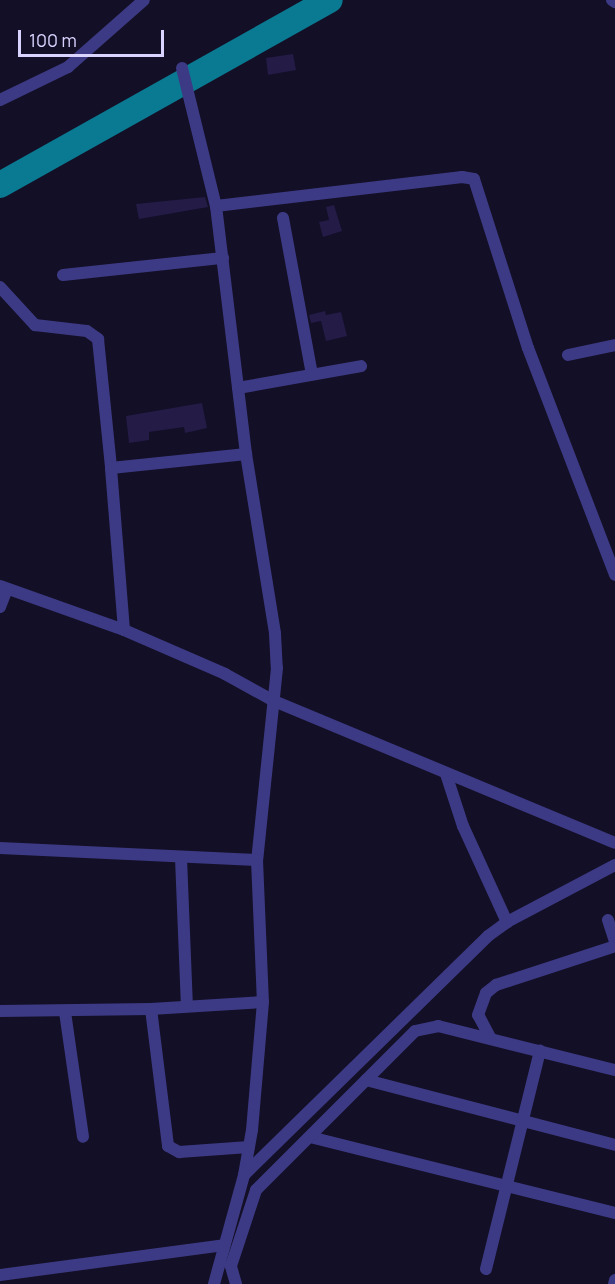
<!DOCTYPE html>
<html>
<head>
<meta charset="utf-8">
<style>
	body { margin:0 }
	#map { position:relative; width:615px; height:1284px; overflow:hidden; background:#130f26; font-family:Manrope,sans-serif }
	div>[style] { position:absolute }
	.taxiway>* { height:26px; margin:-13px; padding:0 13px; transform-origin:13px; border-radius:13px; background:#0a7a92 }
	.building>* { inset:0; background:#241b47 }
	.minor>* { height:12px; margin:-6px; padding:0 6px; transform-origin:6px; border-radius:6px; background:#3d3a85 }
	span { translate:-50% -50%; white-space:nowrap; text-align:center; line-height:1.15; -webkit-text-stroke:4.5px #130f26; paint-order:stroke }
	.scale { position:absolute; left:18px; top:30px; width:146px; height:27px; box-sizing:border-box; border:3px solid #d9d4ff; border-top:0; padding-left:8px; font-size:18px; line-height:21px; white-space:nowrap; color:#d9d4ff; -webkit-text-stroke:4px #130f26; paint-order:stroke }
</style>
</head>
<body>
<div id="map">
	<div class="taxiway">
		<div style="left:0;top:185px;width:378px;rotate:-29.3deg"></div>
	</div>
	<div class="building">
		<div style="clip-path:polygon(293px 54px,296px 70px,268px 75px,266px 58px)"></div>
		<div style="clip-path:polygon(205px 197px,208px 207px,139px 219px,136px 204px)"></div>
		<div style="clip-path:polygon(334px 205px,342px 231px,323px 237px,319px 222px,329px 220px,326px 207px)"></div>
		<div style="clip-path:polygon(325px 311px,326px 315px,341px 312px,347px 336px,326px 341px,321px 321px,311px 323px,309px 315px)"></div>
		<div style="clip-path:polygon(202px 403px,207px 428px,185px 433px,184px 427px,149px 432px,149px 440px,129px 443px,126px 416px)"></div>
	</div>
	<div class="minor">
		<div style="left:612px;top:0;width:4px;rotate:34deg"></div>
		<div style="left:182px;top:68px;width:142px;rotate:76.2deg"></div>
		<div style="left:216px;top:206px;width:250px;rotate:83.1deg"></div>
		<div style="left:246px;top:454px;width:182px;rotate:80.8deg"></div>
		<div style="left:275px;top:634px;width:34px;rotate:87deg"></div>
		<div style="left:277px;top:668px;width:193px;rotate:95.9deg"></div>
		<div style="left:257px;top:860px;width:142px;rotate:87.6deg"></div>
		<div style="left:263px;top:1002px;width:128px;rotate:94.9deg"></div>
		<div style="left:252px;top:1130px;width:46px;rotate:100.1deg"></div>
		<div style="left:0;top:100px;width:76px;rotate:-25.9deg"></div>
		<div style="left:68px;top:67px;width:101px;rotate:-41.4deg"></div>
		<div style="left:216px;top:206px;width:248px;rotate:-6.7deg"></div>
		<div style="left:462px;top:177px;width:12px;rotate:9deg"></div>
		<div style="left:474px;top:179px;width:177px;rotate:72.3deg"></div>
		<div style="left:528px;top:348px;width:243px;rotate:69deg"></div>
		<div style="left:283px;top:218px;width:159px;rotate:79.5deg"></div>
		<div style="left:63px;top:275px;width:161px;rotate:-6.1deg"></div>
		<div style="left:0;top:287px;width:52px;rotate:47.4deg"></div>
		<div style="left:35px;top:325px;width:52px;rotate:6.6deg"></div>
		<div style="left:87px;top:331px;width:14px;rotate:36deg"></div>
		<div style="left:98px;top:339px;width:130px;rotate:84.2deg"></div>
		<div style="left:568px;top:355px;width:48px;rotate:-12deg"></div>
		<div style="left:238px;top:388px;width:125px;rotate:-10.1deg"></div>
		<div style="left:0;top:586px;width:132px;rotate:19.5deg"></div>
		<div style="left:124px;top:630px;width:110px;rotate:23.5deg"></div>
		<div style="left:225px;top:674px;width:56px;rotate:28.9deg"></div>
		<div style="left:274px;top:701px;width:369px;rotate:22.6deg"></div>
		<div style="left:0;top:607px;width:19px;rotate:-69deg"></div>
		<div style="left:124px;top:630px;width:163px;rotate:-94.6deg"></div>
		<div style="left:111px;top:468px;width:136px;rotate:-5.9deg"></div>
		<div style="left:446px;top:774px;width:55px;rotate:71.9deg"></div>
		<div style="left:463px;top:826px;width:106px;rotate:65.4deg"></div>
		<div style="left:0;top:848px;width:257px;rotate:2.7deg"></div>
		<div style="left:181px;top:858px;width:147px;rotate:87.7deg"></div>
		<div style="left:608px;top:920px;width:22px;rotate:72deg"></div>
		<div style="left:151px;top:1009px;width:138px;rotate:82.9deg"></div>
		<div style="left:168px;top:1146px;width:13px;rotate:29deg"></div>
		<div style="left:179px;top:1152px;width:70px;rotate:-4.1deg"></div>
		<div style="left:0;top:1011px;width:151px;rotate:-0.8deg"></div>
		<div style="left:151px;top:1009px;width:112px;rotate:-3.6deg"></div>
		<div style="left:65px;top:1012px;width:126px;rotate:81.8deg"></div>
		<div style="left:491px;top:1039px;width:27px;rotate:-118deg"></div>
		<div style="left:478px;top:1015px;width:23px;rotate:-70deg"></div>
		<div style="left:486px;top:993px;width:13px;rotate:-39deg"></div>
		<div style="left:496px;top:985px;width:125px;rotate:-18.1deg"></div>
		<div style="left:366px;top:1080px;width:257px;rotate:14.6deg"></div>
		<div style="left:310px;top:1137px;width:314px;rotate:14deg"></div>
		<div style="left:486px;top:1269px;width:225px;rotate:-76.1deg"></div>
		<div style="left:0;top:1275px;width:226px;rotate:-7.6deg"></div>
		<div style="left:214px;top:1284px;width:113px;rotate:-74.6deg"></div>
		<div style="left:244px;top:1175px;width:342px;rotate:-44.4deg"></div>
		<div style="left:488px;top:936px;width:24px;rotate:-36deg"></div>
		<div style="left:507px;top:922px;width:122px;rotate:-27.8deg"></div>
		<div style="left:236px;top:1284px;width:19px;rotate:-106deg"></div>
		<div style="left:231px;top:1266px;width:80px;rotate:-71.8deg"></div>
		<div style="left:256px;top:1190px;width:225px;rotate:-45deg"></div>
		<div style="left:415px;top:1031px;width:24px;rotate:-12deg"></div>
		<div style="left:438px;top:1026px;width:182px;rotate:14deg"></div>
		<div style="left:614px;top:1284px;width:4px;rotate:-76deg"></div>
	</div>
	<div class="scale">100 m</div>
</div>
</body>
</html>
